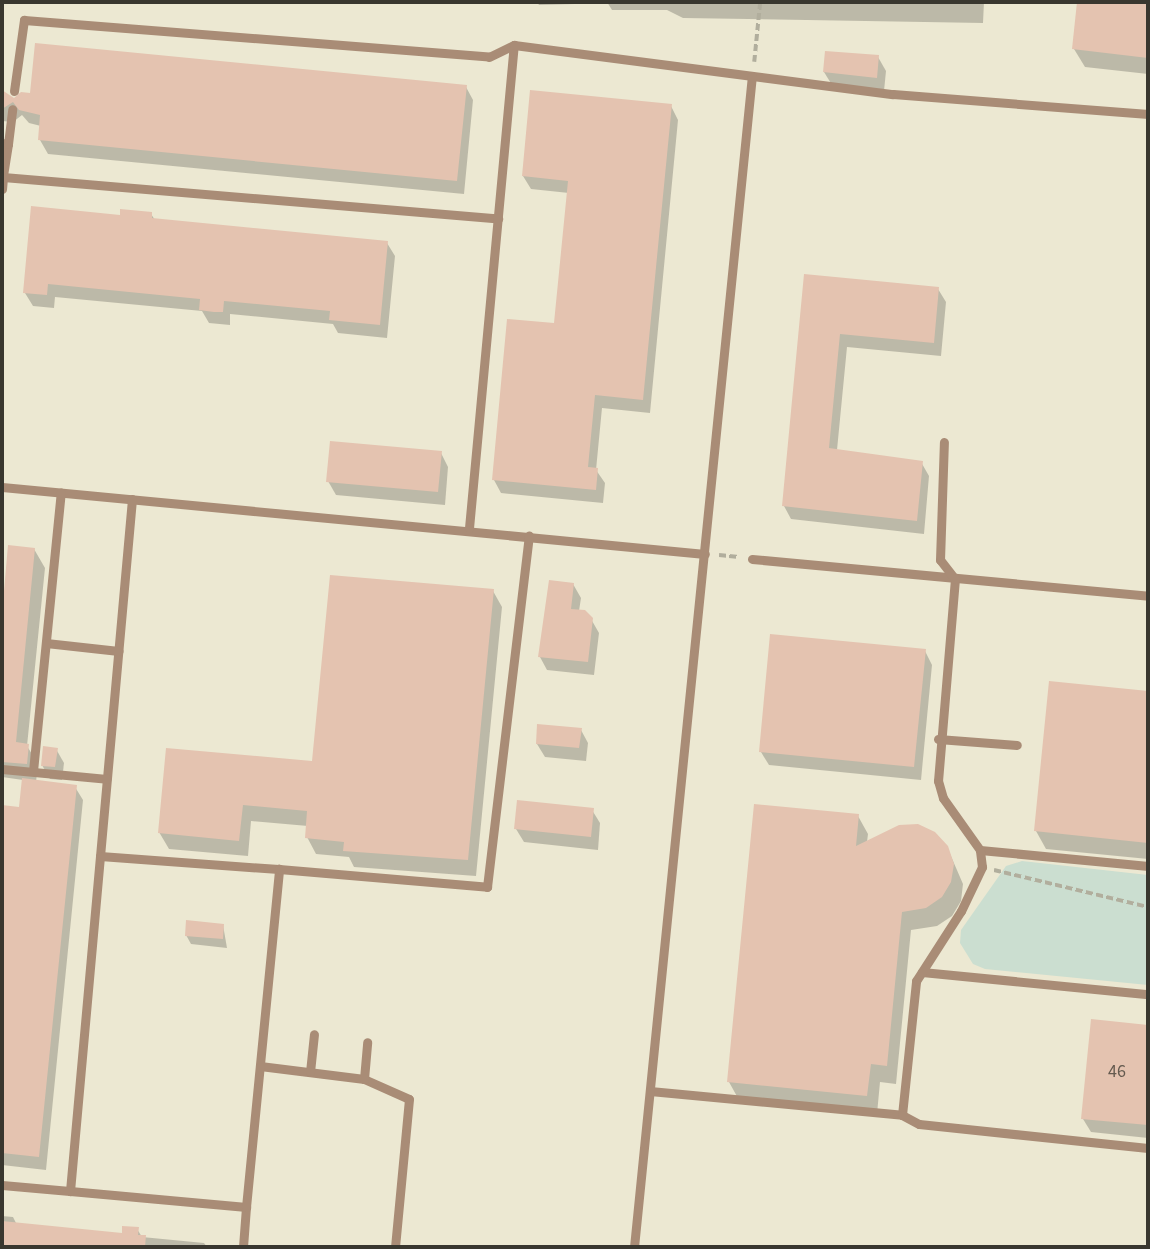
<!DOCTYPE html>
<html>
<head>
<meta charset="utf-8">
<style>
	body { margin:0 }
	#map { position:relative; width:1150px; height:1249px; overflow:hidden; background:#ece8d2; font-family:"Source Sans 3",sans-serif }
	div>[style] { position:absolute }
	.green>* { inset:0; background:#cbded0 }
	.shadow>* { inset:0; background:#0003 }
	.building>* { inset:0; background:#e4c3b0 }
	.path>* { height:3.5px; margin-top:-1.75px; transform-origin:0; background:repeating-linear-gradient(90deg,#b1ae9d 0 7px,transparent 0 10.5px) }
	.service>* { height:9px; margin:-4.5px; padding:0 4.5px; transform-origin:4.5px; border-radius:4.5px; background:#a98c76 }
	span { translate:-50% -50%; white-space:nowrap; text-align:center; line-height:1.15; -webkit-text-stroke:6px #faf5df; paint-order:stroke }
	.number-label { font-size:18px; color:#645a4f }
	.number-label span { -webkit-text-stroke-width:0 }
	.frame { position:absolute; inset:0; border:4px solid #39372f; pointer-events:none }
</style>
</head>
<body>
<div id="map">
	<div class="green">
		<div style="clip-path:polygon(1022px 861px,1148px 875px,1148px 985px,985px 969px,973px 964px,960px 943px,961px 930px,1006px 866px)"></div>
	</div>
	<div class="shadow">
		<div style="clip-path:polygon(537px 2px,575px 2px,575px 4px,539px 5px)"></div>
		<div style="clip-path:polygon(607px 2px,984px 2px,983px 23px,683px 18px,667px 10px,612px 10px)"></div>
		<div style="clip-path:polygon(1079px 2px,1148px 2px,1148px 74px,1085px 67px,1074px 49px)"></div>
		<div style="clip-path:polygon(878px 57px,886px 71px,884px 91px,832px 85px,824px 72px)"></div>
		<div style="clip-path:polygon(466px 87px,473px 100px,464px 194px,48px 154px,40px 140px,41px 126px,29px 123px,22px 115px,13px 122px,2px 121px,2px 92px,12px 100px)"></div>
		<div style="clip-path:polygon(671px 106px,678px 120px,650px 413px,602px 408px,596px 470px,605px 483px,603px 503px,501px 493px,494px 480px,556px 325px,569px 193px,531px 189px,523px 176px)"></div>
		<div style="clip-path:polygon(151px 214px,155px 220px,387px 243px,395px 256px,387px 338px,338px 333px,333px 324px,230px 314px,230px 325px,209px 323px,202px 311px,55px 297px,54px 308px,33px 306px,25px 293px,122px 216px)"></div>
		<div style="clip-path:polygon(806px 276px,938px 289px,946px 302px,941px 356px,847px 347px,837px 450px,921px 462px,929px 476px,924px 534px,791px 519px,784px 506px)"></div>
		<div style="clip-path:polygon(441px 453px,448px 467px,445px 505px,336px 495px,328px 481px)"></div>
		<div style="clip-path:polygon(10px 547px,34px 549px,45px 568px,27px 746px,38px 764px,36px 782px,75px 787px,83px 800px,46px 1170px,2px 1165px,2px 807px,20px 809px,23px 780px,2px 777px,2px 632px)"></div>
		<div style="clip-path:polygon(573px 584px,581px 598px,579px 611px,591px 619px,599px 633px,594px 675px,547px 670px,540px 657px)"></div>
		<div style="clip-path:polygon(493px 591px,502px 607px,476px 876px,354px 867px,349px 857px,316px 854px,307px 837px,308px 826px,251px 821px,248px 856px,169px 849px,159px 832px,314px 763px)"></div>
		<div style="clip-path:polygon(925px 651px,932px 665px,921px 780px,769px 765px,761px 752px)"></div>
		<div style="clip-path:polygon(1050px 683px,1148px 693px,1148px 859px,1046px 849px,1036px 831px)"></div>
		<div style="clip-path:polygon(581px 730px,588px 743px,586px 761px,545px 757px,537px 744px)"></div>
		<div style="clip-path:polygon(56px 749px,64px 763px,62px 780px,50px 779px,42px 765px)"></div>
		<div style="clip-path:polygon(592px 810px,600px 823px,598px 850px,524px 842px,516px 829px)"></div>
		<div style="clip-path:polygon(858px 816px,868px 834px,867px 842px,947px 847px,963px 884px,961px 901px,952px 916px,937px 926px,911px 930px,896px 1084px,880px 1082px,877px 1114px,739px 1100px,729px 1082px)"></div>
		<div style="clip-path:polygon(223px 925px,227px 948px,191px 944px,186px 935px)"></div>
		<div style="clip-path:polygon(1092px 1021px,1148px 1027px,1148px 1138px,1091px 1132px,1083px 1119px)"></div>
		<div style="clip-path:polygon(2px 1216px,13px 1217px,17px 1225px,123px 1235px,137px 1229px,142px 1237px,204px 1243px,207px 1247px,2px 1247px)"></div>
	</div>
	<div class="building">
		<div style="clip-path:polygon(1077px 2px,1148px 2px,1148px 58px,1072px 49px)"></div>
		<div style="clip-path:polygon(35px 43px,467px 85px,457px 181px,38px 140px,40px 115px,19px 110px,13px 102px,2px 109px,2px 90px,14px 98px,21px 92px,30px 93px)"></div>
		<div style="clip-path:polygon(825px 51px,879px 55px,877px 78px,823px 72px)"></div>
		<div style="clip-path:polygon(530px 90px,672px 104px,643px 400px,595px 395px,588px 467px,598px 468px,596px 490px,492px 480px,507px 319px,554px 323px,568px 181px,522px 176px)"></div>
		<div style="clip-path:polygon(31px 206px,120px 215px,120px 209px,152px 212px,152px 218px,388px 241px,380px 325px,329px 320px,330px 311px,224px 301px,223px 312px,214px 312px,199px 310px,200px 299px,48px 284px,47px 295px,23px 293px)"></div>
		<div style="clip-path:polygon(804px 274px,939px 287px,934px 343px,840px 334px,829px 448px,923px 461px,917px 521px,782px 506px)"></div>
		<div style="clip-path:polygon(330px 441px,442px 451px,438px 492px,326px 482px)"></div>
		<div style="clip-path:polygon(8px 545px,35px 548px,16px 742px,29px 744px,27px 764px,2px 762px,2px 614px)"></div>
		<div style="clip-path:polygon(330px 575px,494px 589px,468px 860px,343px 851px,344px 842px,305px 838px,307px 811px,243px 805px,239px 841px,158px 833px,166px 748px,312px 761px)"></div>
		<div style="clip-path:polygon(549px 580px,574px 583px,571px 609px,585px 610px,593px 618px,588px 662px,538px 657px)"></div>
		<div style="clip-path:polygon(770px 634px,926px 649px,914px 767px,759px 752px)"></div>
		<div style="clip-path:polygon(1049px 681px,1148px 691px,1148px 843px,1034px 831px)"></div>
		<div style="clip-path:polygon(537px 724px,582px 728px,579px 748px,536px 744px)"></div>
		<div style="clip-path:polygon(43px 746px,58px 748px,55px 767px,41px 766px)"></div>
		<div style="clip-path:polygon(22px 778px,77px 785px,39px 1157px,2px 1153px,2px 805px,19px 807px)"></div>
		<div style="clip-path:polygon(517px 800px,594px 808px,591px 837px,514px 829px)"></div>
		<div style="clip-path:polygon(754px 804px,859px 814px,856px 846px,899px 825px,918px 824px,935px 832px,948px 846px,954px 864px,951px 882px,942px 897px,926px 908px,902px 912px,887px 1066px,871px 1064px,867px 1096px,727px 1082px)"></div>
		<div style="clip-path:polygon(186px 920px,224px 924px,223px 939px,185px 936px)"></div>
		<div style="clip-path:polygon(1091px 1019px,1148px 1025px,1148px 1125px,1081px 1119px)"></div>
		<div style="clip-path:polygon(2px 1221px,122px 1233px,122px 1226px,139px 1227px,138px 1235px,146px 1235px,145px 1247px,2px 1247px)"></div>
	</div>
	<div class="path">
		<div style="left:754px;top:62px;width:60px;rotate:-84.3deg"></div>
		<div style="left:719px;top:555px;width:20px;rotate:6deg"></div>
		<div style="left:994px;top:870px;width:158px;rotate:13.5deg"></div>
	</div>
	<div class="service">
		<div style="left:14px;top:91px;width:72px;rotate:-82deg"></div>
		<div style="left:24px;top:20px;width:466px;rotate:4.5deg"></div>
		<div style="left:489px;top:57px;width:28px;rotate:-26deg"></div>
		<div style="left:2px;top:143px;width:6px;rotate:9deg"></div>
		<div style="left:8px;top:144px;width:33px;rotate:99deg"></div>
		<div style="left:8px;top:144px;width:35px;rotate:-83deg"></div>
		<div style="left:2px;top:189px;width:12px;rotate:-85deg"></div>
		<div style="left:3px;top:177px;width:497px;rotate:4.8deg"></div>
		<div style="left:2px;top:487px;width:706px;rotate:5.44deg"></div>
		<div style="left:132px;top:499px;width:695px;rotate:95.12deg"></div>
		<div style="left:70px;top:1191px;width:177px;rotate:5.2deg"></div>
		<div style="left:246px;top:1207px;width:40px;rotate:94.3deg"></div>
		<div style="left:469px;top:528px;width:485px;rotate:-84.7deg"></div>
		<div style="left:514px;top:45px;width:382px;rotate:7.4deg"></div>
		<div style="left:893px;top:94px;width:256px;rotate:4.5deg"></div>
		<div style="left:752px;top:559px;width:398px;rotate:5.3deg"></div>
		<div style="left:46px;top:643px;width:73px;rotate:6.3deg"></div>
		<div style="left:938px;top:739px;width:79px;rotate:4.3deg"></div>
		<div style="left:2px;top:769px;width:105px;rotate:5.4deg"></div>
		<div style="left:33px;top:771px;width:280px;rotate:-84.3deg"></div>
		<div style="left:980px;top:850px;width:169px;rotate:5.4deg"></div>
		<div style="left:100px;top:856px;width:179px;rotate:4.2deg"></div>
		<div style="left:922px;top:972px;width:227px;rotate:5.6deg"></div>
		<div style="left:260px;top:1066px;width:105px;rotate:7.1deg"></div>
		<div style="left:364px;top:1079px;width:49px;rotate:24deg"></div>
		<div style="left:409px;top:1099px;width:149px;rotate:95.4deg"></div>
		<div style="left:310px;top:1072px;width:38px;rotate:-84deg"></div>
		<div style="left:364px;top:1079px;width:37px;rotate:-85deg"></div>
		<div style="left:650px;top:1091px;width:253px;rotate:5.4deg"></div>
		<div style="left:902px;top:1115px;width:135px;rotate:-84deg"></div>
		<div style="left:916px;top:981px;width:83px;rotate:-57.3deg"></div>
		<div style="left:961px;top:911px;width:49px;rotate:-64.5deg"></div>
		<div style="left:982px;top:867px;width:17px;rotate:-97deg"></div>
		<div style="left:980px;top:850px;width:64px;rotate:-125.4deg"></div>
		<div style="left:943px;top:798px;width:18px;rotate:-106deg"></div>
		<div style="left:938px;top:781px;width:203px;rotate:-85.2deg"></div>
		<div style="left:955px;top:579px;width:24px;rotate:-128deg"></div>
		<div style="left:940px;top:560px;width:118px;rotate:-88.1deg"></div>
		<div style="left:902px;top:1115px;width:19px;rotate:28deg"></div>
		<div style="left:919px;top:1124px;width:230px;rotate:6deg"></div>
		<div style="left:2px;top:1185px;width:68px;rotate:5deg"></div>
		<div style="left:246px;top:1207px;width:340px;rotate:-84.4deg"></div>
		<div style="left:279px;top:869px;width:209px;rotate:4.9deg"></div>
		<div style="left:487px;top:887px;width:354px;rotate:-83.2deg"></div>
		<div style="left:634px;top:1247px;width:1177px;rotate:-84.25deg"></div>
	</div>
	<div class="number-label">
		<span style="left:1117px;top:1072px">46</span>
	</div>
	<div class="frame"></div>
</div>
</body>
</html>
